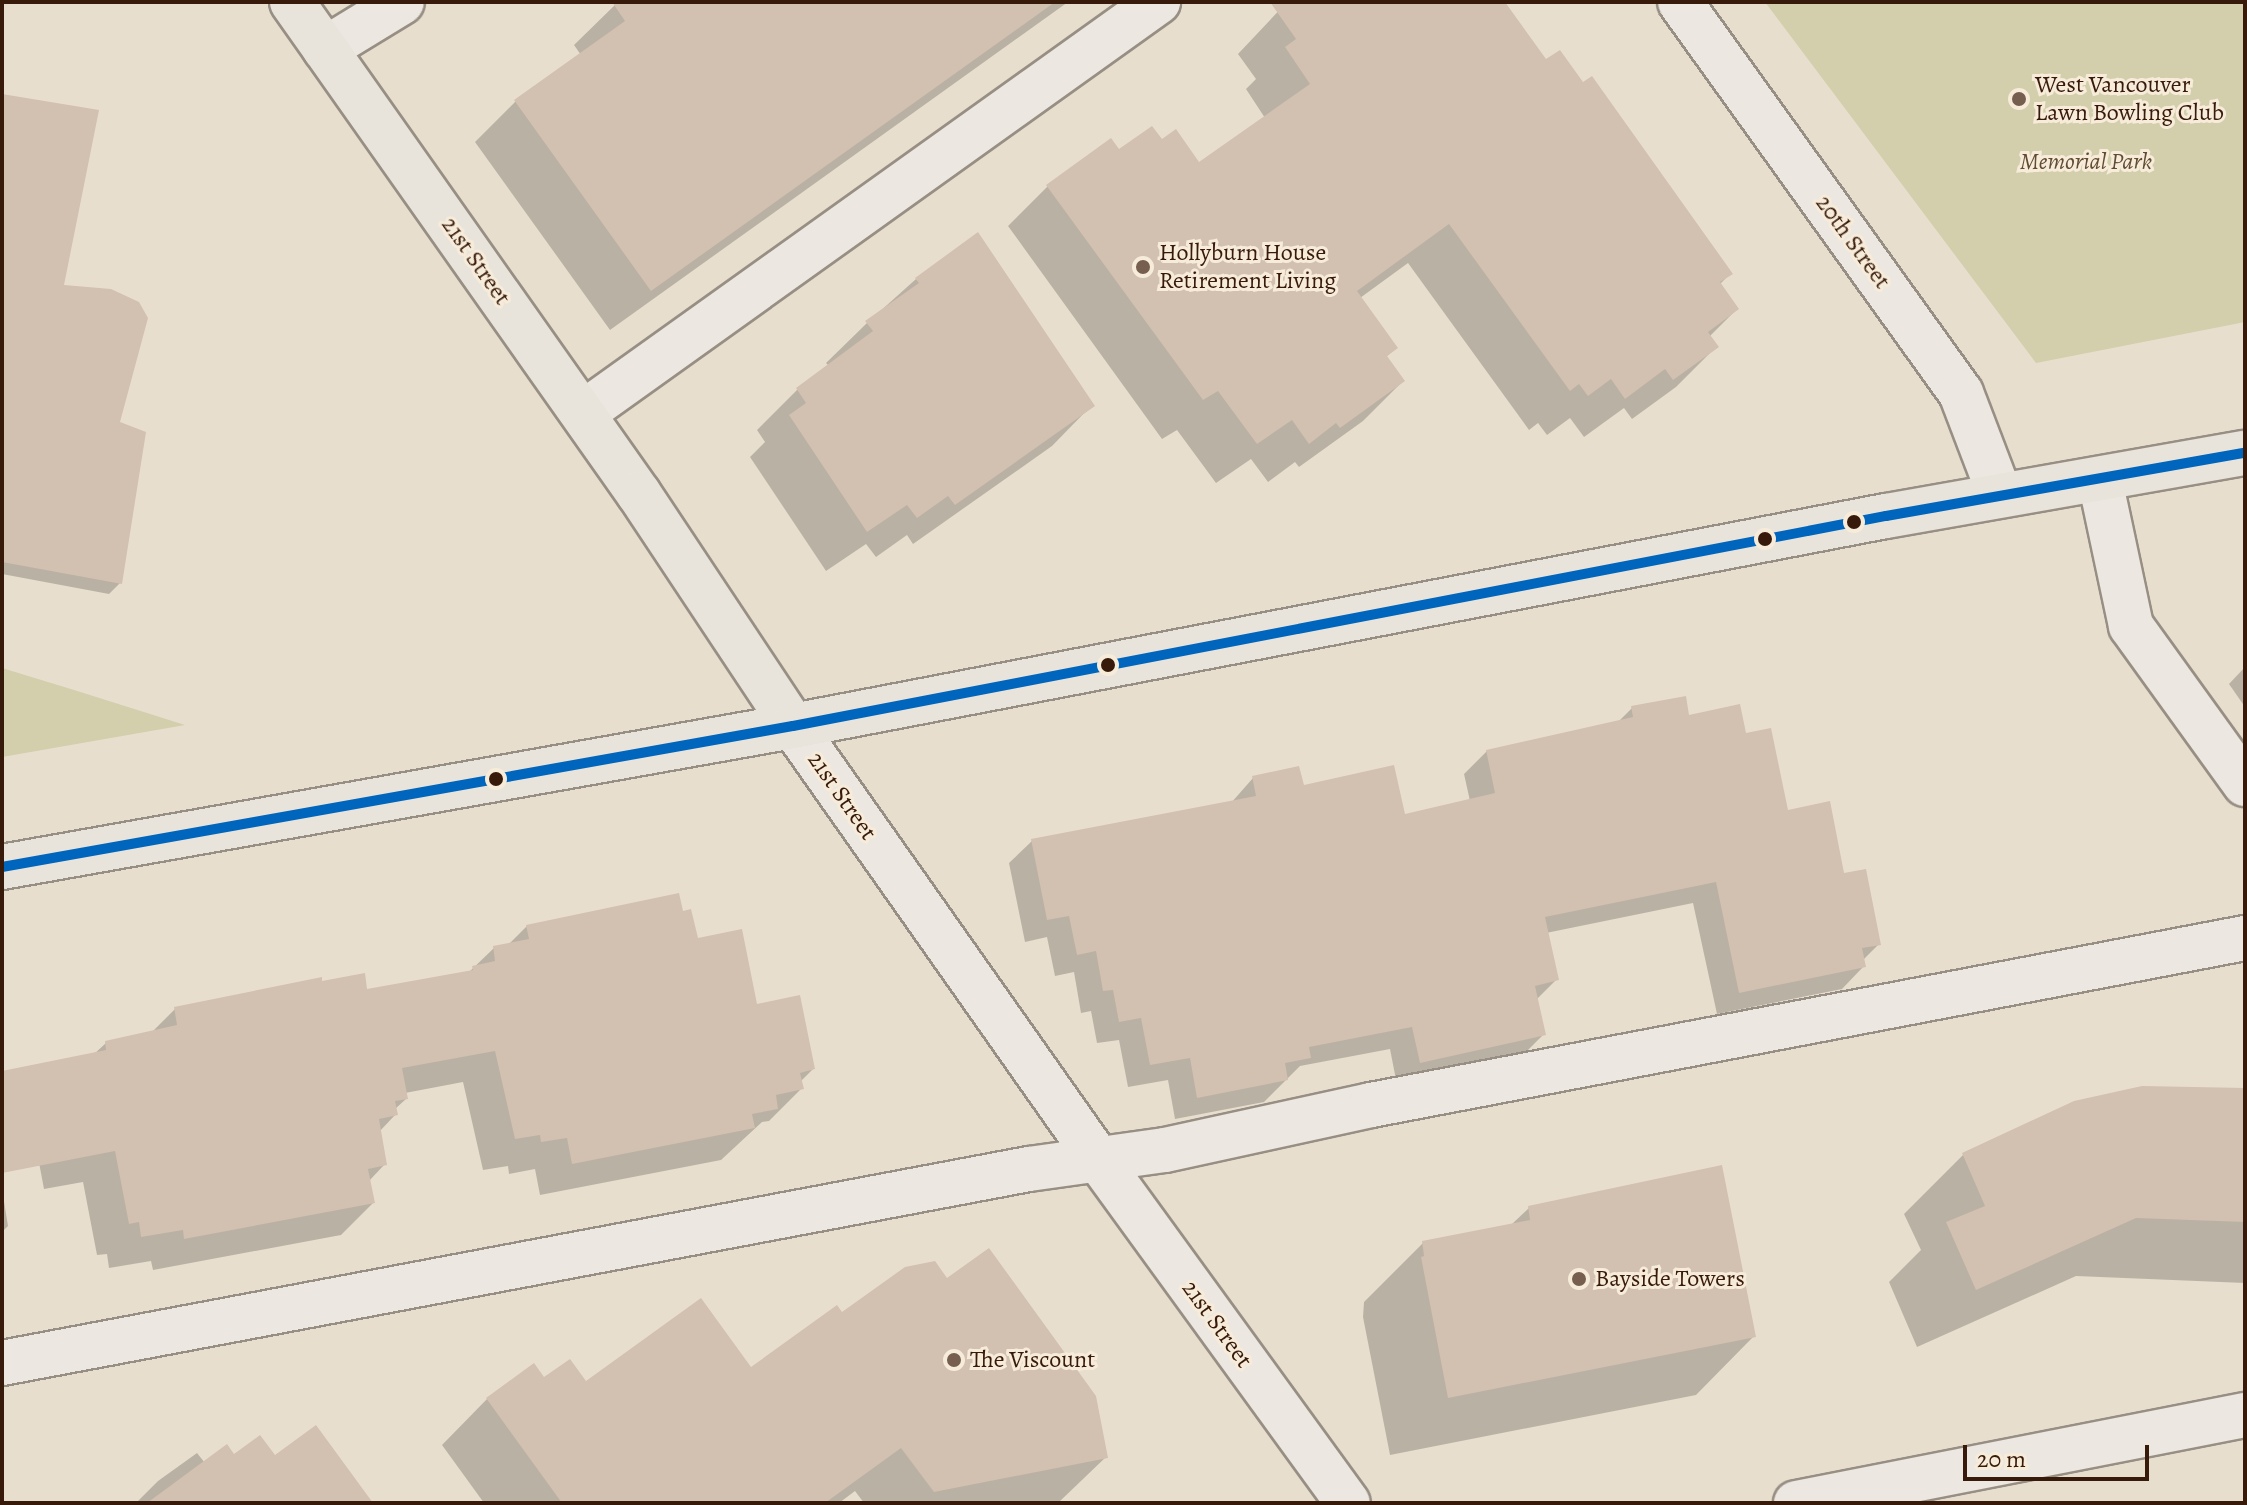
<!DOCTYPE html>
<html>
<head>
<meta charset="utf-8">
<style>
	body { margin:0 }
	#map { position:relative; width:2247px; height:1505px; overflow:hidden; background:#e8dece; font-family:Alegreya,serif }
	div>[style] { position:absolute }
	.green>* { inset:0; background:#d3ceab }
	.shadow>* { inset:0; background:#0003 }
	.building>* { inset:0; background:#d2c0b1 }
	.roads { filter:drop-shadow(2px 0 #988f84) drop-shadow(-2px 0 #988f84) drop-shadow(0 2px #988f84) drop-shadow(0 -2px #988f84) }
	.minor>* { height:44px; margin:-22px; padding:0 22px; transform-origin:22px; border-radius:22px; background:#ece7e0 }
	.major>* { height:44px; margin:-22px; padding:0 22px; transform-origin:22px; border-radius:22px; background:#e9e4db }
	.bus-1>* { height:10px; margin:-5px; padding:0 5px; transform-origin:5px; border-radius:5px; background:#0065bd }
	.dots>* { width:22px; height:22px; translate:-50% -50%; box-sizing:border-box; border:4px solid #f7ecd9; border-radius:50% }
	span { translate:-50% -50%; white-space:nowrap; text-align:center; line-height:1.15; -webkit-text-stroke:6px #f7ecd9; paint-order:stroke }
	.poi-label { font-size:24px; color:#381a0b }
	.left { translate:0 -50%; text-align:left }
	.park-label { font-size:24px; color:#614c33; font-style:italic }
	.street-label { font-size:24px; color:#381a0b }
	.frame { position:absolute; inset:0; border:4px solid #381a0b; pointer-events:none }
	.scale { position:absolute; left:1963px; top:1445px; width:186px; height:36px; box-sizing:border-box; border:4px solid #381a0b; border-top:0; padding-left:10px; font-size:24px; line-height:28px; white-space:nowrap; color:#381a0b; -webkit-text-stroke:6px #f7ecd9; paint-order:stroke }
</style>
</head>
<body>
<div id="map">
	<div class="green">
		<div style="clip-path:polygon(1765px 2px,2245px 2px,2245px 322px,2036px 363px)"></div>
		<div style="clip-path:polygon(2px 668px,74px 690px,185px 725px,2px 757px)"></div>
	</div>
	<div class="shadow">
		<div style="clip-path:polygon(618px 2px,1068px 2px,610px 330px,475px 142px,515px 102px,581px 55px,574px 45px)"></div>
		<div style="clip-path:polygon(1287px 2px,1503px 2px,1545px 62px,1730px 274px,1719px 285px,1737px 309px,1709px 337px,1716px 347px,1676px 387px,1632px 419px,1624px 408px,1584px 437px,1570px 418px,1547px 435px,1538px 423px,1529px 430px,1408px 263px,1360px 298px,1396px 348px,1386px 357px,1403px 381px,1363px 421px,1299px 467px,1295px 462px,1268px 482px,1251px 459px,1216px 483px,1177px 430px,1162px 439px,1008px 226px,1048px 186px,1118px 151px,1161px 142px,1198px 165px,1265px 118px,1246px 89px,1256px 79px,1238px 54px)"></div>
		<div style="clip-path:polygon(2px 96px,62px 286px,118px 423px,120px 583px,109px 594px,2px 574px)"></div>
		<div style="clip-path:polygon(916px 279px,1092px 405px,1052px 446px,913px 544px,907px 535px,876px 557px,866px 544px,826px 571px,750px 457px,765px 442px,757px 430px,797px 390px,829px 366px,826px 363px,867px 323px)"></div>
		<div style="clip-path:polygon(2245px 667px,2245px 707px,2229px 684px)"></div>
		<div style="clip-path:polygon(1632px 708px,1687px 717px,1745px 735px,1786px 812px,1842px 876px,1879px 944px,1863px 960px,1864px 966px,1842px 989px,1717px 1014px,1693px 903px,1546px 933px,1557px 979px,1536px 1000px,1544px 1034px,1521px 1057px,1397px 1085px,1390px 1049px,1300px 1066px,1264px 1102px,1175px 1119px,1168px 1080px,1128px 1087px,1119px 1040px,1097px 1043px,1091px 1011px,1081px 1013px,1074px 972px,1055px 976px,1047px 937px,1025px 942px,1009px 863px,1032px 841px,1231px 803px,1253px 778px,1302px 787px,1403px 817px,1470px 801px,1464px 774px,1487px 751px,1617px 723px)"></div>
		<div style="clip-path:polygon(681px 913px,696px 941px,813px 1069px,800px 1082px,802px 1088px,769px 1121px,762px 1122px,721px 1160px,540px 1195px,535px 1169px,509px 1174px,508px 1166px,483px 1170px,463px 1082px,405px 1093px,406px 1099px,395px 1109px,396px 1114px,379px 1132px,385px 1164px,369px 1181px,373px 1203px,341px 1235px,153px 1270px,151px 1261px,109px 1268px,107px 1254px,97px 1255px,83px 1182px,44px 1189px,26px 1094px,93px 1055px,106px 1043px,151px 1033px,175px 1009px,321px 983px,366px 991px,468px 973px,494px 948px,508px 945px,527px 926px)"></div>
		<div style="clip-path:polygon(2245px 1090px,2245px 1283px,2076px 1276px,1917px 1347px,1889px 1282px,1921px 1250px,1904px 1214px,1963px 1155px)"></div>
		<div style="clip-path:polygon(2px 1189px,8px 1226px,2px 1232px)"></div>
		<div style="clip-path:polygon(1529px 1208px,1754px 1336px,1696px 1395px,1390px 1455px,1363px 1317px,1364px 1302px,1423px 1243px,1511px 1225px)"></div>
		<div style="clip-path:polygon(842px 1315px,1106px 1457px,1058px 1503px,864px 1503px,855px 1491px,839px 1503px,484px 1503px,442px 1445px,487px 1399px,544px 1380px,586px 1384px,751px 1370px)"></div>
		<div style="clip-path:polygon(197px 1453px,205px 1463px,234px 1456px,275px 1458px,371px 1503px,136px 1503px,158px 1481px)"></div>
	</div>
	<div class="building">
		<div style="clip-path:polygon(612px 2px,1055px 2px,651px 291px,514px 100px,625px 21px)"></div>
		<div style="clip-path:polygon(1270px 2px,1505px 2px,1546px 59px,1560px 50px,1583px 82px,1592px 76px,1733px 274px,1720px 282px,1739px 309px,1708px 332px,1719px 347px,1673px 380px,1665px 369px,1625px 399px,1611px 379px,1588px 396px,1579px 384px,1570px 391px,1449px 224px,1357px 291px,1398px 348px,1387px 356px,1405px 381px,1340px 428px,1336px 423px,1309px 444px,1292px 420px,1257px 444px,1218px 391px,1203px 400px,1046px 185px,1111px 138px,1119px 149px,1152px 126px,1162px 139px,1176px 129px,1199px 162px,1310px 84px,1285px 47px,1296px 39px)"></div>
		<div style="clip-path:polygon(2px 94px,99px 110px,64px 285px,111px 289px,139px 302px,148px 318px,120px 422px,146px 432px,122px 584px,2px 562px)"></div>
		<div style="clip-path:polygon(978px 232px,1095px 406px,955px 505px,948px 496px,917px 518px,907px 505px,867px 532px,789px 415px,806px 403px,796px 388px,873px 331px,865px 321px,919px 283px,915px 278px)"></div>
		<div style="clip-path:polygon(1686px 696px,1689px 715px,1740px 704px,1746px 733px,1771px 728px,1788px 810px,1830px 801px,1844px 873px,1866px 869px,1881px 945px,1862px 948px,1866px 967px,1739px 993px,1716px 882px,1545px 917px,1559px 980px,1535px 986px,1546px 1035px,1420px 1063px,1412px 1027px,1309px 1047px,1311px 1058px,1285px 1063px,1288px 1080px,1197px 1098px,1190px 1058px,1150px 1065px,1141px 1018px,1119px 1022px,1113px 990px,1103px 991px,1096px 951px,1077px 955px,1069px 916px,1047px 920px,1031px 839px,1256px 796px,1252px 776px,1299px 766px,1304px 785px,1394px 765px,1405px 814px,1495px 793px,1486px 750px,1633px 717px,1631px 706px)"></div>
		<div style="clip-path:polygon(679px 893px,683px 911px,691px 909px,698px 938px,742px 929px,757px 1004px,800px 995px,815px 1069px,800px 1073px,804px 1089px,776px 1095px,778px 1109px,752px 1114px,755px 1128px,572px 1164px,567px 1138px,541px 1142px,540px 1135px,515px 1139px,495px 1051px,402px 1068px,408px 1099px,395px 1101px,398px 1115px,379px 1119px,387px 1165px,368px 1169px,375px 1203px,184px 1239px,183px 1230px,141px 1237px,139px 1222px,129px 1224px,115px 1151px,2px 1173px,2px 1071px,106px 1050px,105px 1041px,177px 1025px,174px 1007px,322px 977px,322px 981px,365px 973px,367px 989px,473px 970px,472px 966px,495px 961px,493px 946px,529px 939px,526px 925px)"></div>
		<div style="clip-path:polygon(2142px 1086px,2245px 1088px,2245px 1222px,2136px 1218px,1976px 1290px,1946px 1222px,1985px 1206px,1962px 1153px,2074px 1101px)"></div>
		<div style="clip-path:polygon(1722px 1165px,1756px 1337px,1448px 1398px,1421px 1257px,1424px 1256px,1422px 1241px,1530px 1220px,1528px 1206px)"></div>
		<div style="clip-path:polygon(989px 1248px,1096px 1396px,1108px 1458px,934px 1492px,901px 1448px,825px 1503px,562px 1503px,486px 1398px,534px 1363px,544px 1377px,570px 1359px,586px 1381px,701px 1298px,751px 1367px,837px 1305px,842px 1312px,905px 1267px,935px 1261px,947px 1278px)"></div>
		<div style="clip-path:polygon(316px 1425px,373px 1503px,147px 1503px,227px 1444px,234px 1454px,260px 1435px,275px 1455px)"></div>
	</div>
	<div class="roads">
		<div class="minor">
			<div style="left:1680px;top:2px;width:481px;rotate:54.3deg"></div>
			<div style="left:1961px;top:393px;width:109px;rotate:69.1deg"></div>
			<div style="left:325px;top:49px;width:90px;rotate:-31.4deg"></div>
			<div style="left:583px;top:413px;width:707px;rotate:-35.56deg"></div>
			<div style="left:2100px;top:480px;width:149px;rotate:78deg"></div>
			<div style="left:2131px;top:626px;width:195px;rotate:54.2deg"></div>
			<div style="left:793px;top:726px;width:530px;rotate:54.84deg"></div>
			<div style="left:1098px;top:1159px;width:425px;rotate:54deg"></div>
			<div style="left:2px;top:1363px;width:1045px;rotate:-10.7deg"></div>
			<div style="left:1029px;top:1169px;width:137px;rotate:-8deg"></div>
			<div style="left:1165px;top:1150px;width:211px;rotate:-12.3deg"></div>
			<div style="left:1371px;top:1105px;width:890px;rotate:-10.82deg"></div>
			<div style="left:1796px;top:1503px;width:458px;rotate:-11.1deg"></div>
		</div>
		<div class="major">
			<div style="left:292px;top:2px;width:602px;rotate:54.81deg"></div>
			<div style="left:639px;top:494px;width:278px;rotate:56.4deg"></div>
			<div style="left:2px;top:867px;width:803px;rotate:-10.11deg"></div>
			<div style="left:793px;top:726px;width:1113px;rotate:-10.88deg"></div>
			<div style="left:1886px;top:516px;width:364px;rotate:-10deg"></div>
		</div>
	</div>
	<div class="bus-1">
		<div style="left:2px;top:867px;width:803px;rotate:-10.11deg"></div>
		<div style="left:793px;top:726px;width:1113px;rotate:-10.88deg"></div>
		<div style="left:1886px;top:516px;width:364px;rotate:-10deg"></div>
	</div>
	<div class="dots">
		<div style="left:2019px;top:99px;background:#765f4f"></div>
		<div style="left:1143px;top:267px;background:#765f4f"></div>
		<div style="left:1854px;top:522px;background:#381a0b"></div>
		<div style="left:1765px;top:539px;background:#381a0b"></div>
		<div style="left:1108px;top:665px;background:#381a0b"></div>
		<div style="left:496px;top:779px;background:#381a0b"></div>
		<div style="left:1579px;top:1279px;background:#765f4f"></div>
		<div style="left:954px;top:1360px;background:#765f4f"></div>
	</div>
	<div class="poi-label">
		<span class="left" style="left:2035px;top:99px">West Vancouver<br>Lawn Bowling Club</span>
		<span class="left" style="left:1159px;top:267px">Hollyburn House<br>Retirement Living</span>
		<span class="left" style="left:1595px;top:1279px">Bayside Towers</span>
		<span class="left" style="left:970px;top:1360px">The Viscount</span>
	</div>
	<div class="park-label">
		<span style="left:2086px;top:162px">Memorial Park</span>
	</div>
	<div class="street-label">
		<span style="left:1853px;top:242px;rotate:54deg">20th Street</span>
		<span style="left:476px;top:261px;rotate:55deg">21st Street</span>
		<span style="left:842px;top:796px;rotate:55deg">21st Street</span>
		<span style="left:1217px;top:1324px;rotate:54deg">21st Street</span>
	</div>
	<div class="frame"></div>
	<div class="scale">20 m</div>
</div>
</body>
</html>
